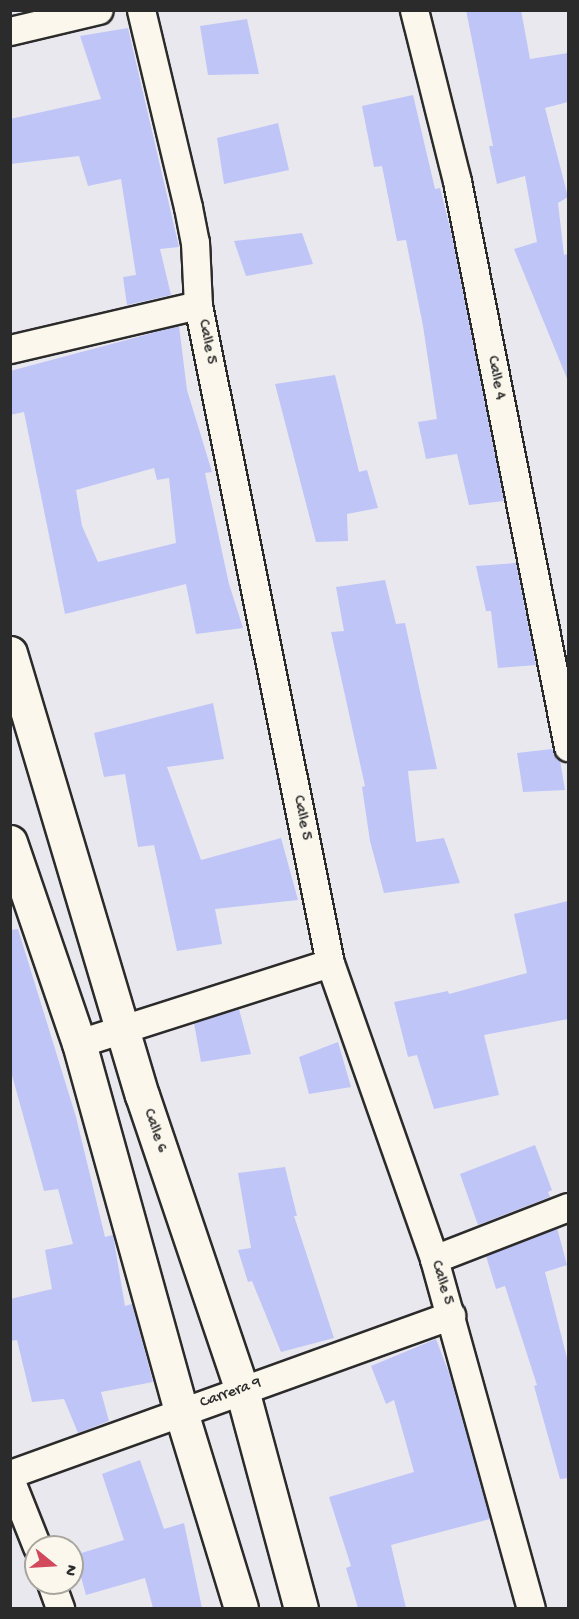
<!DOCTYPE html>
<html>
<head>
<meta charset="utf-8">
<style>
	body { margin:0 }
	#map { position:relative; width:579px; height:1619px; overflow:hidden; background:#e9e8ef; font-family:"Gochi Hand",sans-serif }
	div>[style] { position:absolute }
	.building>* { inset:0; background:#bfc5f7 }
	.roads { filter:drop-shadow(2px 0 #2b2b2b) drop-shadow(-2px 0 #2b2b2b) drop-shadow(0 2px #2b2b2b) drop-shadow(0 -2px #2b2b2b) }
	.minor>* { height:27px; margin:-13.5px; padding:0 13.5px; transform-origin:13.5px; border-radius:13.5px; background:#fbf7ec }
	.tertiary>* { height:33px; margin:-16.5px; padding:0 16.5px; transform-origin:16.5px; border-radius:16.5px; background:#fbf7ec }
	span { translate:-50% -50%; white-space:nowrap; text-align:center; line-height:1.15; -webkit-text-stroke:6px #fbf7ec; paint-order:stroke }
	.street-label { font-size:16px; color:#2b2b2b }
	.frame { position:absolute; inset:0; border:12px solid #2b2b2b; pointer-events:none }
	.north { position:absolute; left:24px; top:1535px; width:60px; height:60px; box-sizing:border-box; background:#fbf7ec; border:2px solid #a8a59f; border-radius:50%; rotate:108deg; font-size:16px; font-weight:700; line-height:24px; text-align:center; color:#2b2b2b }
	.north::after { content:''; display:block; margin:auto; width:21px; height:27px; background:#d1495b; clip-path:polygon(50% 0,100% 100%,50% 72%,0 100%) }
</style>
</head>
<body>
<div id="map">
	<div class="building">
		<div style="clip-path:polygon(466px 10px,521px 10px,530px 59px,568px 53px,568px 102px,545px 108px,568px 197px,558px 203px,564px 255px,568px 254px,568px 381px,514px 249px,537px 242px,525px 176px,497px 184px,489px 146px,493px 146px)"></div>
		<div style="clip-path:polygon(247px 19px,259px 74px,208px 75px,200px 26px)"></div>
		<div style="clip-path:polygon(128px 28px,179px 247px,160px 249px,171px 295px,127px 305px,123px 277px,136px 275px,121px 179px,88px 186px,79px 156px,10px 164px,10px 119px,101px 99px,80px 36px)"></div>
		<div style="clip-path:polygon(413px 95px,435px 189px,440px 188px,451px 232px,504px 501px,469px 505px,457px 454px,426px 459px,418px 422px,437px 419px,423px 326px,406px 240px,397px 241px,382px 166px,374px 167px,362px 106px)"></div>
		<div style="clip-path:polygon(278px 123px,289px 170px,224px 184px,217px 138px)"></div>
		<div style="clip-path:polygon(302px 233px,313px 264px,246px 276px,234px 241px)"></div>
		<div style="clip-path:polygon(evenodd,179px 326px,187px 390px,212px 472px,205px 473px,229px 584px,243px 628px,196px 634px,186px 584px,65px 614px,24px 412px,10px 415px,10px 371px,179px 326px,154px 468px,157px 480px,169px 478px,176px 543px,98px 562px,82px 526px,76px 490px,154px 468px)"></div>
		<div style="clip-path:polygon(335px 375px,359px 472px,367px 470px,378px 508px,347px 514px,348px 541px,316px 542px,275px 384px)"></div>
		<div style="clip-path:polygon(516px 563px,536px 665px,498px 668px,491px 611px,486px 611px,476px 566px)"></div>
		<div style="clip-path:polygon(385px 580px,396px 624px,405px 623px,437px 769px,408px 771px,416px 842px,444px 838px,460px 883px,384px 893px,370px 841px,362px 787px,365px 786px,331px 632px,344px 631px,336px 587px)"></div>
		<div style="clip-path:polygon(213px 703px,224px 759px,167px 767px,201px 860px,281px 838px,298px 900px,215px 909px,222px 944px,177px 951px,154px 845px,138px 847px,125px 774px,104px 777px,94px 733px)"></div>
		<div style="clip-path:polygon(552px 749px,560px 760px,565px 790px,523px 792px,517px 753px)"></div>
		<div style="clip-path:polygon(568px 901px,568px 1019px,484px 1035px,499px 1095px,434px 1109px,417px 1055px,408px 1057px,394px 1002px,448px 991px,449px 994px,527px 973px,514px 914px)"></div>
		<div style="clip-path:polygon(18px 929px,76px 1117px,105px 1237px,113px 1235px,125px 1306px,132px 1304px,153px 1382px,101px 1392px,109px 1421px,78px 1433px,64px 1399px,32px 1402px,17px 1340px,10px 1341px,10px 1299px,52px 1289px,45px 1250px,73px 1244px,58px 1189px,44px 1191px,10px 1068px,10px 930px)"></div>
		<div style="clip-path:polygon(239px 1009px,251px 1054px,201px 1062px,194px 1023px)"></div>
		<div style="clip-path:polygon(338px 1042px,351px 1087px,309px 1094px,299px 1057px)"></div>
		<div style="clip-path:polygon(535px 1145px,552px 1190px,548px 1192px,550px 1197px,478px 1225px,460px 1174px)"></div>
		<div style="clip-path:polygon(285px 1167px,297px 1216px,294px 1216px,334px 1338px,281px 1352px,252px 1281px,248px 1282px,238px 1250px,251px 1248px,238px 1173px)"></div>
		<div style="clip-path:polygon(557px 1228px,567px 1265px,545px 1272px,568px 1362px,568px 1478px,560px 1479px,534px 1386px,537px 1385px,505px 1286px,496px 1289px,486px 1256px)"></div>
		<div style="clip-path:polygon(436px 1339px,449px 1373px,490px 1519px,391px 1545px,406px 1608px,358px 1608px,346px 1568px,351px 1566px,329px 1497px,414px 1472px,394px 1400px,386px 1404px,371px 1366px)"></div>
		<div style="clip-path:polygon(140px 1460px,164px 1529px,184px 1523px,202px 1608px,153px 1608px,145px 1578px,86px 1595px,75px 1555px,124px 1540px,102px 1474px)"></div>
	</div>
	<div class="roads">
		<div class="minor">
			<div style="left:141px;top:10px;width:203px;rotate:76.6deg"></div>
			<div style="left:188px;top:207px;width:36px;rotate:79deg"></div>
			<div style="left:195px;top:242px;width:63px;rotate:87.3deg"></div>
			<div style="left:198px;top:305px;width:671px;rotate:78.66deg"></div>
			<div style="left:330px;top:963px;width:314px;rotate:70.6deg"></div>
			<div style="left:434px;top:1259px;width:362px;rotate:74.5deg"></div>
			<div style="left:414px;top:10px;width:176px;rotate:75.9deg"></div>
			<div style="left:457px;top:181px;width:577px;rotate:78.9deg"></div>
			<div style="left:10px;top:31px;width:91px;rotate:-13.3deg"></div>
			<div style="left:10px;top:349px;width:193px;rotate:-13.2deg"></div>
			<div style="left:79px;top:1043px;width:263px;rotate:-17.7deg"></div>
			<div style="left:434px;top:1259px;width:144px;rotate:-21.2deg"></div>
			<div style="left:10px;top:1474px;width:469px;rotate:-19.8deg"></div>
			<div style="left:10px;top:1479px;width:73px;rotate:68.3deg"></div>
			<div style="left:51px;top:1583px;width:27px;rotate:70deg"></div>
		</div>
		<div class="tertiary">
			<div style="left:10px;top:653px;width:461px;rotate:73.4deg"></div>
			<div style="left:142px;top:1095px;width:311px;rotate:71.3deg"></div>
			<div style="left:242px;top:1390px;width:226px;rotate:74.9deg"></div>
			<div style="left:10px;top:842px;width:213px;rotate:71.1deg"></div>
			<div style="left:79px;top:1043px;width:383px;rotate:74.5deg"></div>
			<div style="left:181px;top:1412px;width:205px;rotate:73deg"></div>
		</div>
	</div>
	<div class="street-label">
		<span style="left:206px;top:342px;rotate:79deg">Calle 5</span>
		<span style="left:495px;top:378px;rotate:79deg">Calle 4</span>
		<span style="left:301px;top:818px;rotate:79deg">Calle 5</span>
		<span style="left:154px;top:1131px;rotate:71deg">Calle 6</span>
		<span style="left:441px;top:1283px;rotate:73deg">Calle 5</span>
		<span style="left:231px;top:1394px;rotate:-20deg">Carrera 9</span>
	</div>
	<div class="frame"></div>
	<div class="north">N</div>
</div>
</body>
</html>
